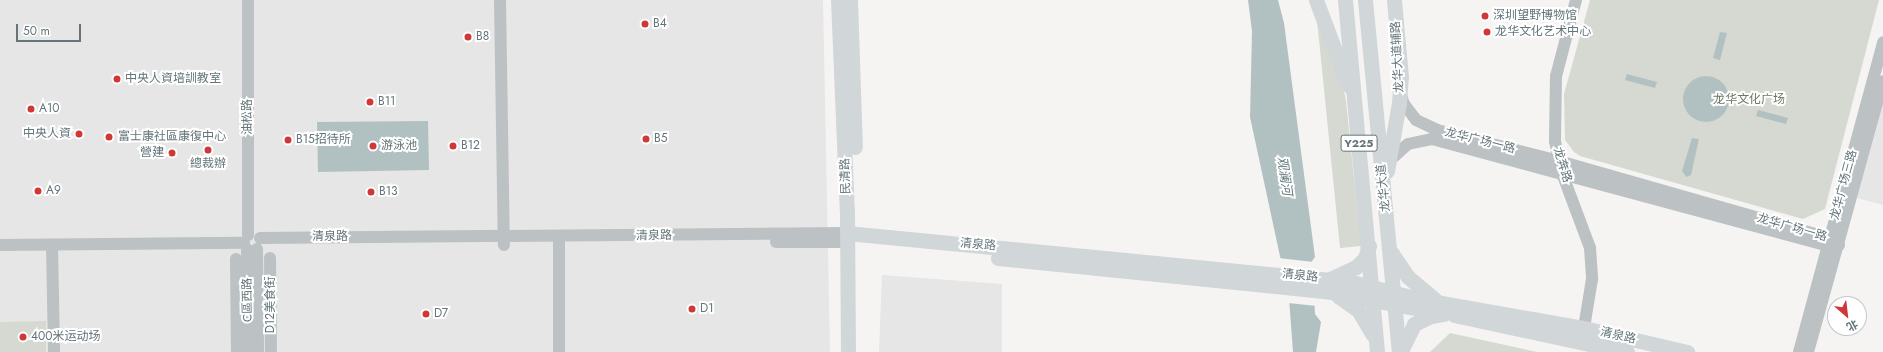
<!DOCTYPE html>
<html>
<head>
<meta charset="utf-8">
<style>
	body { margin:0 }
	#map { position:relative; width:1883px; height:352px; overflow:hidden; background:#f5f4f2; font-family:Jost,"Noto Sans SC",sans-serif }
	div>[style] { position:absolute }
	.built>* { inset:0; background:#e5e6e5 }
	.green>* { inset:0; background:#d6d9d1 }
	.water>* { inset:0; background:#b1c1c1 }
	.round { border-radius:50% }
	.pier>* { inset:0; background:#f5f4f2 }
	.minor>* { height:12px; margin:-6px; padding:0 6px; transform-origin:6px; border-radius:6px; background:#bcc1c3 }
	.major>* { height:15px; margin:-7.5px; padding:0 7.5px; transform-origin:7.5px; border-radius:7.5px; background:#d1d6d8 }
	.dots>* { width:11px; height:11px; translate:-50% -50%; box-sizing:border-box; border:2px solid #fff; border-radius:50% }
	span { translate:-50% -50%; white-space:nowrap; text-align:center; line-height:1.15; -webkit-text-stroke:4px #fff; paint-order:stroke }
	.shield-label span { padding:1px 3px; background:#fff; border:1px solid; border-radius:3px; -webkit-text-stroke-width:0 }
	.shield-label { font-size:11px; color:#63757a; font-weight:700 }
	.poi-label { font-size:12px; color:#63757a }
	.left { translate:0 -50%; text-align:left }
	.right { translate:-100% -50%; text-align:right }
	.street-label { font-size:12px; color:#63757a }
	.park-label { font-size:12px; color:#6d7765 }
	.water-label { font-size:13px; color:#637b7c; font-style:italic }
	.north { position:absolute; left:1827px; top:296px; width:40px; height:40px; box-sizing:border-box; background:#fff; border:1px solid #c1c8ca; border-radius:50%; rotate:152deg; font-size:11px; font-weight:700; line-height:16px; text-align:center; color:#63757a }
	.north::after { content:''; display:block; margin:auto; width:14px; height:18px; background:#d03737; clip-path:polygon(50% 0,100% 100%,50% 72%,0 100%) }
	.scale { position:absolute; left:16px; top:24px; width:65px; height:18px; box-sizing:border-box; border:2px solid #63757a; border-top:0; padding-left:5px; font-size:12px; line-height:14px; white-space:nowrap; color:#63757a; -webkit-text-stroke:3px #fff; paint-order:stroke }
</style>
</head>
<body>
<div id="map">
	<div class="built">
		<div style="clip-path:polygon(0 0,823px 0,830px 352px,0 352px)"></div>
		<div style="clip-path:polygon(1883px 105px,1883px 205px,1857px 198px)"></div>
		<div style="clip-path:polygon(882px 275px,1002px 284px,1002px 352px,879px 352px)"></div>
	</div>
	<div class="green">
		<div style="clip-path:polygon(1590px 0,1879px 0,1825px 209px,1803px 219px,1580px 156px,1574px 152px,1565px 140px,1564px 94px)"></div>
		<div style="clip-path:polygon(1317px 20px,1343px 86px,1346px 101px,1361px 246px,1340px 248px)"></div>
		<div style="clip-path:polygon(46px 321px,46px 352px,0 352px,0 322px)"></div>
		<div style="clip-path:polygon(1450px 333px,1537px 352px,1430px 352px)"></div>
	</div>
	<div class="water">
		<div style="clip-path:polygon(1248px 0,1278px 0,1284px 23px,1315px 257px,1312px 261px,1315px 314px,1321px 322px,1316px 352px,1293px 352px,1289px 298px,1250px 117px,1252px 31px)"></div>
		<div style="clip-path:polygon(1720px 32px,1727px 33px,1720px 60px,1713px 58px)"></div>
		<div style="clip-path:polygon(1627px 74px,1657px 82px,1655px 88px,1625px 80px)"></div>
		<div class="round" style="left:1683px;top:76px;width:46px;height:46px"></div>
		<div style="clip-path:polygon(1758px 110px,1788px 118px,1786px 124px,1756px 116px)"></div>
		<div style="clip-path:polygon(428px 121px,429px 170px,318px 172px,317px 122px)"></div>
		<div style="clip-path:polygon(1692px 138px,1699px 139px,1691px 175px,1686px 177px,1682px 171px)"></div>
	</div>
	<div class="pier">
		<div style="clip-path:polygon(1278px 258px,1314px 262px,1317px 306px,1288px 303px)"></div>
	</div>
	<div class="minor">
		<div style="left:248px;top:0;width:235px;rotate:90deg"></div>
		<div style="left:500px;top:0;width:245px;rotate:89.1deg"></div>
		<div style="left:1576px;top:0;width:79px;rotate:104.7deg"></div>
		<div style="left:1556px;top:76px;width:65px;rotate:90.9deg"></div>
		<div style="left:1555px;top:141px;width:33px;rotate:78deg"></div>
		<div style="left:1562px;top:173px;width:80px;rotate:69.5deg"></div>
		<div style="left:1590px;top:248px;width:31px;rotate:86deg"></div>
		<div style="left:1592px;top:279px;width:50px;rotate:99.3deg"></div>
		<div style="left:1400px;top:93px;width:12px;rotate:70deg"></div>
		<div style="left:1404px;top:104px;width:20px;rotate:53deg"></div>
		<div style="left:1416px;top:120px;width:23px;rotate:25deg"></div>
		<div style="left:1437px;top:130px;width:126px;rotate:14.3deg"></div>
		<div style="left:1559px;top:161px;width:282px;rotate:15.9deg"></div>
		<div style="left:1830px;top:238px;width:11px;rotate:38deg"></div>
		<div style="left:1389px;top:161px;width:25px;rotate:-42deg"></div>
		<div style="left:1408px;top:144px;width:25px;rotate:-12deg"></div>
		<div style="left:1432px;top:139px;width:410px;rotate:15.1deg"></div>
		<div style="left:1828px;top:246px;width:11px;rotate:-5deg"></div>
		<div style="left:559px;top:237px;width:115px;rotate:90deg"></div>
		<div style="left:260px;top:238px;width:587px;rotate:-0.49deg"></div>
		<div style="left:776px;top:242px;width:71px"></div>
		<div style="left:0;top:245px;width:244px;rotate:-0.5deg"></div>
		<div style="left:52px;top:245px;width:107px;rotate:88.9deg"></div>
		<div style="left:247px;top:249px;width:103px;rotate:89.4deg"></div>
		<div style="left:257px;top:249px;width:103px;rotate:89.4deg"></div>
		<div style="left:270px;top:258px;width:94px;rotate:89.4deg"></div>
		<div style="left:236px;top:259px;width:93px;rotate:89.4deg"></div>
		<div style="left:1799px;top:352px;width:321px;rotate:-74.8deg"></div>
		<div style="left:1808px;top:352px;width:281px;rotate:-74.5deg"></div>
	</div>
	<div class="major">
		<div style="left:838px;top:0;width:212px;rotate:87.6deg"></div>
		<div style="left:847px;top:212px;width:140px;rotate:89.6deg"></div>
		<div style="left:850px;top:0;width:147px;rotate:88.1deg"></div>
		<div style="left:1316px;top:0;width:91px;rotate:69.4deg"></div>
		<div style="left:1345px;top:0;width:353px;rotate:84.8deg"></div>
		<div style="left:1365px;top:0;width:354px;rotate:84.5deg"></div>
		<div style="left:1387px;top:171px;width:69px;rotate:-80deg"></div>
		<div style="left:1399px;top:103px;width:26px;rotate:-86deg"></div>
		<div style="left:1401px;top:77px;width:77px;rotate:-95.2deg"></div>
		<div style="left:847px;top:233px;width:507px;rotate:5.54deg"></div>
		<div style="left:1352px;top:282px;width:69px;rotate:14.2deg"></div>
		<div style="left:1419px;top:299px;width:168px;rotate:10deg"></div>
		<div style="left:1584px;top:328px;width:106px;rotate:13.1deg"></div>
		<div style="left:1391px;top:252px;width:30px;rotate:56deg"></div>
		<div style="left:1408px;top:277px;width:35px;rotate:40deg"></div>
		<div style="left:998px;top:258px;width:334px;rotate:5.8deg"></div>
		<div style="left:1330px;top:292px;width:98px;rotate:10.6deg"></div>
		<div style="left:1330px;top:279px;width:29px;rotate:-25deg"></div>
		<div style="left:1356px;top:267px;width:13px;rotate:-45deg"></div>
		<div style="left:1365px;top:258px;width:13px;rotate:-72deg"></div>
		<div style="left:1338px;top:296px;width:24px;rotate:35deg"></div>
		<div style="left:1358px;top:310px;width:29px;rotate:59deg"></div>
		<div style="left:1454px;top:315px;width:177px;rotate:12.1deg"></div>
		<div style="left:1401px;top:351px;width:30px;rotate:-64deg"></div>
		<div style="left:1414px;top:324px;width:19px;rotate:-25deg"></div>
		<div style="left:1431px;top:316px;width:13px;rotate:-9deg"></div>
	</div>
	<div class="dots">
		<div style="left:1485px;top:16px;background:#d03737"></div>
		<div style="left:645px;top:24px;background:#d03737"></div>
		<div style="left:1487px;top:32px;background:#d03737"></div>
		<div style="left:468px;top:37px;background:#d03737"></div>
		<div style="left:117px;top:79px;background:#d03737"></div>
		<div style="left:370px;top:102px;background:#d03737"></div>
		<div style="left:31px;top:109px;background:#d03737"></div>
		<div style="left:79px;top:134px;background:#d03737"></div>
		<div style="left:109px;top:137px;background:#d03737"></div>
		<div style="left:646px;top:139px;background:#d03737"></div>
		<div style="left:288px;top:140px;background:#d03737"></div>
		<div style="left:373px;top:146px;background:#d03737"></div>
		<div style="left:453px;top:146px;background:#d03737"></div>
		<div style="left:208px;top:150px;background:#d03737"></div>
		<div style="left:172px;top:153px;background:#d03737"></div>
		<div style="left:38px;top:191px;background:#d03737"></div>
		<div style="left:371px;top:192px;background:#d03737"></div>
		<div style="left:692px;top:309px;background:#d03737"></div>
		<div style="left:426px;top:314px;background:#d03737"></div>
		<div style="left:23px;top:337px;background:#d03737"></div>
	</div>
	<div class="shield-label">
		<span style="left:1359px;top:143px">Y225</span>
	</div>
	<div class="poi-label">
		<span class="left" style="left:1493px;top:16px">深圳望野博物馆</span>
		<span class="left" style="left:653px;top:24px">B4</span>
		<span class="left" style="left:1495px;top:32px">龙华文化艺术中心</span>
		<span class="left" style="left:476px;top:37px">B8</span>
		<span class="left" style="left:125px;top:79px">中央人資培訓教室</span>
		<span class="left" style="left:378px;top:102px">B11</span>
		<span class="left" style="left:39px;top:109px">A10</span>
		<span class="right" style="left:71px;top:134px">中央人資</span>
		<span class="left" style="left:118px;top:137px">富士康社區康復中心</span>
		<span class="left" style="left:654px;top:139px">B5</span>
		<span class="left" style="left:296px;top:140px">B15招待所</span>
		<span class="left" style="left:381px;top:146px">游泳池</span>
		<span class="left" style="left:461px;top:146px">B12</span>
		<span class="right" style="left:164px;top:153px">營建</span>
		<span style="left:208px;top:164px">總裁辦</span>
		<span class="left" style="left:46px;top:191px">A9</span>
		<span class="left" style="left:379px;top:192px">B13</span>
		<span class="left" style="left:700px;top:309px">D1</span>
		<span class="left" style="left:434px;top:314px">D7</span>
		<span class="left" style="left:31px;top:337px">400米运动场</span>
	</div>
	<div class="street-label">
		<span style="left:1398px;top:57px;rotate:-93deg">龙华大道辅路</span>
		<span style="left:248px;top:117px;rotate:-90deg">油松路</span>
		<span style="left:1480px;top:141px;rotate:14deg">龙华广场一路</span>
		<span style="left:1562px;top:165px;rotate:73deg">龙奔路</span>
		<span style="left:846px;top:176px;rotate:-92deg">民清路</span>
		<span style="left:1844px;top:185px;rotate:-75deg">龙华广场三路</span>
		<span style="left:1384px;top:188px;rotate:-96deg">龙华大道</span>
		<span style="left:1792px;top:228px;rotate:16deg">龙华广场一路</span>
		<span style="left:654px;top:236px;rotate:-1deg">清泉路</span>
		<span style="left:330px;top:237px">清泉路</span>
		<span style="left:978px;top:245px;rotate:5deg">清泉路</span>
		<span style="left:1300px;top:276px;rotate:6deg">清泉路</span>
		<span style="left:248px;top:300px;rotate:-91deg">C區西路</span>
		<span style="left:271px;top:305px;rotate:-90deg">D12美食街</span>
		<span style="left:1618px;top:336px;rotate:13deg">清泉路</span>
	</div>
	<div class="park-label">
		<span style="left:1749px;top:100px">龙华文化广场</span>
	</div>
	<div class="water-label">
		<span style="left:1284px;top:176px;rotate:82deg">观澜河</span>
	</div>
	<div class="north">北</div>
	<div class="scale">50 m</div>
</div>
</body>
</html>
